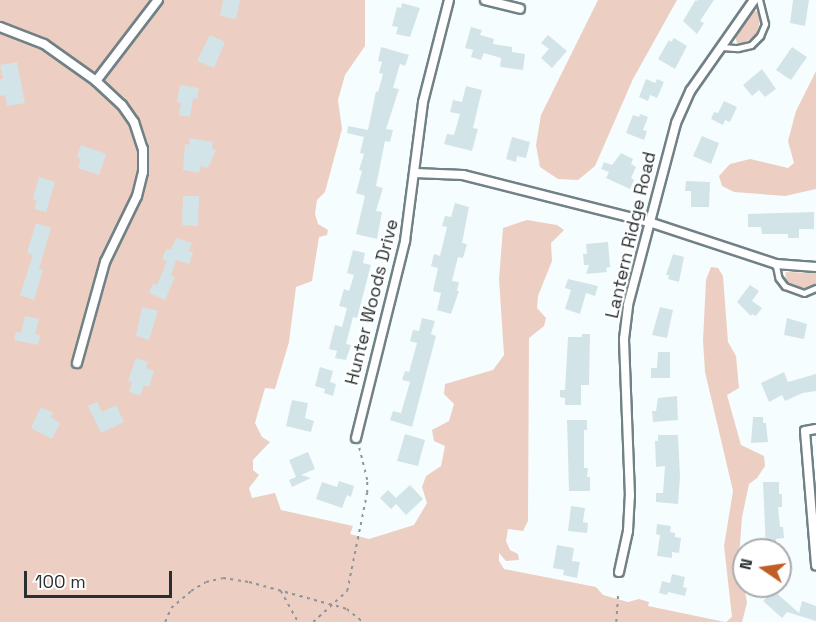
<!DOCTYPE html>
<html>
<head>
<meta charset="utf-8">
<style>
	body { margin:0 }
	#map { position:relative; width:816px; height:622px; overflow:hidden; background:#f6fdff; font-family:"Space Grotesk",sans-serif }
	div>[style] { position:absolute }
	.green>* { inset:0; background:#eccfc2 }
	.building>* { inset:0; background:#d2e4e8 }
	.path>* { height:1.5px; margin-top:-0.75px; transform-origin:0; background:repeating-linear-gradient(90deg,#8e9597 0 3px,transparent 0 7.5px) }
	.roads { filter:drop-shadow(2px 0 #718185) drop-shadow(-2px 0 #718185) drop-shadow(0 2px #718185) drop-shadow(0 -2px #718185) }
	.service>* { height:4.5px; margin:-2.25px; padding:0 2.25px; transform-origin:2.25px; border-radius:2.25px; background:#fff }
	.minor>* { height:8px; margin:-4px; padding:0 4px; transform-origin:4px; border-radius:4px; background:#fff }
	span { translate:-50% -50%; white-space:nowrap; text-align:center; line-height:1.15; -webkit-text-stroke:4.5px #fff; paint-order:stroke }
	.street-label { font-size:18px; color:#282f31 }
	.north { position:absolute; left:732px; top:538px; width:60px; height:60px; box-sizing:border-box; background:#fff; border:2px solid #a9acad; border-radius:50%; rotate:283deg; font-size:16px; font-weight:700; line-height:24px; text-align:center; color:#282f31 }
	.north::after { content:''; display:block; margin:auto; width:21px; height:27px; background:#c15d27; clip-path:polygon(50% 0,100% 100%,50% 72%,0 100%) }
	.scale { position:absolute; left:24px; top:571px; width:148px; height:27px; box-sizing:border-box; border:3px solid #282f31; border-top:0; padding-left:8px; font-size:18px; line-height:21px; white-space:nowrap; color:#282f31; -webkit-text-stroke:4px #fff; paint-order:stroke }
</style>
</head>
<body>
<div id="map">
	<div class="green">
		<div style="clip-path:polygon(0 0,365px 0,365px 46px,345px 75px,338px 100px,342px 129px,325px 192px,317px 200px,315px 214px,318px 224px,328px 230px,327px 235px,319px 237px,312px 281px,296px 287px,289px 342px,275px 389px,265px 388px,255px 423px,262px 437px,270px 442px,253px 460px,253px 470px,259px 475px,249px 488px,252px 498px,275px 493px,281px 510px,353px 526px,350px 534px,369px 539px,414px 525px,427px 503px,422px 487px,426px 476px,441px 466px,445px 446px,434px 441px,432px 430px,449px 421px,454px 404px,444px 394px,445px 384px,493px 370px,504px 355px,499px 279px,503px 228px,527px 220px,557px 225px,564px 230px,551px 243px,552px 261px,538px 296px,537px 308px,546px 318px,544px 326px,529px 338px,528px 521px,523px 531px,508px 529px,506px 541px,510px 550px,518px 554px,519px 560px,506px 561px,499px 553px,499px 561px,504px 569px,596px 587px,603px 595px,628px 602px,639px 599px,649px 602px,648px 606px,725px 622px,0 622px)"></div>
		<div style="clip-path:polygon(598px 0,677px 0,633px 79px,595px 166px,578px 180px,558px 179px,540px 167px,536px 145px,541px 115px)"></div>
		<div style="clip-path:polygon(756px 11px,760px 14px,760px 21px,756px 35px,744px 43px,737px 43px,735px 36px,751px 12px)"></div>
		<div style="clip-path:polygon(816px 71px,816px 189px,785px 196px,734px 192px,722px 186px,719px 176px,730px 164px,750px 159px,788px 168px,794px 163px,788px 141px,796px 111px)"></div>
		<div style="clip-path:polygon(711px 267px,718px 268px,723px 276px,728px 342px,736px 356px,739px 388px,727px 395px,741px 445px,764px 456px,765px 466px,757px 478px,749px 484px,742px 517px,739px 557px,747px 603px,742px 622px,726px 622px,732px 617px,724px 546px,733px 491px,705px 372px,703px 341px,706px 280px)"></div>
		<div style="clip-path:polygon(786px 272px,816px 273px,816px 284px,805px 288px,798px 288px,785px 280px)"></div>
	</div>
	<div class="building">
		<div style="clip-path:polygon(223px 0,240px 0,236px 19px,220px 16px)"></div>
		<div style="clip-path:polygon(699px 0,714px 0,700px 21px,704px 23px,697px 34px,683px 21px,695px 1px)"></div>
		<div style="clip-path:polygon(793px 0,809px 0,805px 26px,790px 23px)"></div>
		<div style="clip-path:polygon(402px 3px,420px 8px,410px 37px,396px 34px,398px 27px,392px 26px,397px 7px,401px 8px)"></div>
		<div style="clip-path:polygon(471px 27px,482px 30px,480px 35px,494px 39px,493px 44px,512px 47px,512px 52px,525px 54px,523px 70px,500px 67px,501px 58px,484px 53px,481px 60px,471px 57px,473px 50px,465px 48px)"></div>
		<div style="clip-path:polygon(210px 35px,225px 42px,214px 68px,197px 61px)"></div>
		<div style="clip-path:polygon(548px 35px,567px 51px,552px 68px,541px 58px,549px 49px,541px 43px)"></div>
		<div style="clip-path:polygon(674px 38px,687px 46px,675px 69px,658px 59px,669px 40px,671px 42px)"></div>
		<div style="clip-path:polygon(381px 47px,409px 55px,405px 66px,400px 64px,393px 88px,399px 89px,386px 129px,393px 130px,390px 142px,385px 141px,376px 186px,383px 188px,376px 211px,382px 212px,377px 239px,356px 234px,365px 196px,356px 193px,362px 171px,359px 170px,364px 154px,360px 153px,364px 137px,347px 133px,348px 126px,368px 130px,376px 91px,378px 92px,383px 74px,379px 73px,382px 62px,378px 61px)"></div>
		<div style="clip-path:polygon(792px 47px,807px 57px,791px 80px,776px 70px)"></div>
		<div style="clip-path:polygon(17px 62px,25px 103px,7px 106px,5px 95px,0 96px,0 79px,3px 79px,0 65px)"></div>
		<div style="clip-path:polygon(762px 69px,776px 89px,765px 97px,759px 90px,752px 96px,743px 85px)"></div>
		<div style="clip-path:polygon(646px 79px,655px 83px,657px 79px,664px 82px,657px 98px,650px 95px,648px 101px,639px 97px)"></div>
		<div style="clip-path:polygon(180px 85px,199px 88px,197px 99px,193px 98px,190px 117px,179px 115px,181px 103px,177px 102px)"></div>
		<div style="clip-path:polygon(466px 86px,482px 90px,473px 128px,478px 129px,472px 151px,444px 144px,447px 134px,454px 135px,460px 114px,450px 112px,453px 100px,462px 102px)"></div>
		<div style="clip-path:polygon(724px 101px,737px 107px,730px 122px,725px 120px,723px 125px,711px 119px,714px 112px,718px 113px)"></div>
		<div style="clip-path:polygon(640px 114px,648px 117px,643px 130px,647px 131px,644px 140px,626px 133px,633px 115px,639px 117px)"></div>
		<div style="clip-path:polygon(702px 136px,719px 143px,711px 164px,693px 156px)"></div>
		<div style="clip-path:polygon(512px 137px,530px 142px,526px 158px,517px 156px,516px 162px,506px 159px)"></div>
		<div style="clip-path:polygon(190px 138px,213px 142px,212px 149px,216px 150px,208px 168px,201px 166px,199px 173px,183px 170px,185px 144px,189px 145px)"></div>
		<div style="clip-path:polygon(81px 145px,106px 154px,99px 175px,78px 168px,81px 159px,77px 157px)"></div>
		<div style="clip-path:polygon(621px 153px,633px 159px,631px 164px,636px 167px,631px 178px,634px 180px,630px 189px,606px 178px,609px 172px,601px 169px,604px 162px,612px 165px)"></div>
		<div style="clip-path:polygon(39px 177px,55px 182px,46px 212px,34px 209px,37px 200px,33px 199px)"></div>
		<div style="clip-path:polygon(686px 181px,710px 182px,709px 207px,691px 207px,691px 191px,685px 191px)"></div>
		<div style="clip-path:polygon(183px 196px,199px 196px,198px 226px,182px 225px)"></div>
		<div style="clip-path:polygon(455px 203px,469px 207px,462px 243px,467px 244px,463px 258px,458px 257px,452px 281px,459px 282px,457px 291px,459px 291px,451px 314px,437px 310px,441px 293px,433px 291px,438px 268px,431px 266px,434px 254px,440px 256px,447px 227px,442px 226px,445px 216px,451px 217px)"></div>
		<div style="clip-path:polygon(814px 212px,814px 229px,799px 229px,799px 238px,788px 238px,788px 234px,762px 234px,761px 227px,748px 227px,748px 214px)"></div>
		<div style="clip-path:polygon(36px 223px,51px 228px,39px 269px,43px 270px,34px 300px,20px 295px,33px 255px,27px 253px)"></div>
		<div style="clip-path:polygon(176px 238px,192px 243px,189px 251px,193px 252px,189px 264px,176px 260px,171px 276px,175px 277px,165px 300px,149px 293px,153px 284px,157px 285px,167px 261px,162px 260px,166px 249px,170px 250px,173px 246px)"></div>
		<div style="clip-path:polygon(608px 242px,610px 267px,606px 268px,607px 272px,586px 274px,589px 265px,584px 265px,583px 254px,587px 254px,586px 244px)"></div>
		<div style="clip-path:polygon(353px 250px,365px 253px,363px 263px,371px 265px,357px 318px,353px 317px,346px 344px,351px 345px,346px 360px,335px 358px,337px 351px,329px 349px,335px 325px,342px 327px,347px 308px,339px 306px,344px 289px,349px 291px,354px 275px,347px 273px)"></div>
		<div style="clip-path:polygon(673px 254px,684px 257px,679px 282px,668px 279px,669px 275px,666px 275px)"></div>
		<div style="clip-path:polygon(568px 279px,598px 286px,595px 296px,586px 293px,580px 314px,565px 309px,571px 290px,565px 288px)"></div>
		<div style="clip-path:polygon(750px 285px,759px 291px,752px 301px,762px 308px,756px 316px,752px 314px,751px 316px,737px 302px)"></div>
		<div style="clip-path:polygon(142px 307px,158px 311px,149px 340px,136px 336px)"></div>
		<div style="clip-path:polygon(660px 307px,673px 310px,667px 338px,652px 335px)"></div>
		<div style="clip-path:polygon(25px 316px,39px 319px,35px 334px,40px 335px,38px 345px,14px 340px,16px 332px,21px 333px)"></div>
		<div style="clip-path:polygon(422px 318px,435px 321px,431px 334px,436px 336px,412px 427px,390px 420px,393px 411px,401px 413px,410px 382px,402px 380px,405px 371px,409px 372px,417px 343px,410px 341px,413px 330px,419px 331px)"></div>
		<div style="clip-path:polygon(787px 318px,807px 324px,804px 339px,784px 335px)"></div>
		<div style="clip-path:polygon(582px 334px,590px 334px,589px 385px,581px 385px,581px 405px,565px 405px,565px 398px,560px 397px,560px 390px,565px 390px,568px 337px,582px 337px)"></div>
		<div style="clip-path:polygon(658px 352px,670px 352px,670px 378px,651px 378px,651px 368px,657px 368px)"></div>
		<div style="clip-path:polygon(136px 358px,148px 362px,146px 368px,154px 371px,149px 387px,144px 385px,140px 396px,129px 392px,132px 382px,128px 381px)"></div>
		<div style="clip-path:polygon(320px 367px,333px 371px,330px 382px,336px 384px,333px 396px,324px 393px,325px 389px,315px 386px)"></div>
		<div style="clip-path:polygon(784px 372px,788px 382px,816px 374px,816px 391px,803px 393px,785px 401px,782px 395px,769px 402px,761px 383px)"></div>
		<div style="clip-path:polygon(677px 396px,678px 420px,653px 422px,652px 411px,656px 411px,658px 398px)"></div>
		<div style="clip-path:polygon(292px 400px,308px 403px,305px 418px,314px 421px,311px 432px,286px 426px)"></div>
		<div style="clip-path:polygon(97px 402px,102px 412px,116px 405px,124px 422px,101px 433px,88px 406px)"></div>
		<div style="clip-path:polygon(41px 407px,53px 413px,51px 417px,60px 423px,52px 439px,31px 428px)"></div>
		<div style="clip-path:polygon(753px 417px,763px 417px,763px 423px,766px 423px,768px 442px,751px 443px)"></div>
		<div style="clip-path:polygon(567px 420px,587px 420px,587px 430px,584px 430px,584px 468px,588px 468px,587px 477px,590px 477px,590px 491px,569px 491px)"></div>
		<div style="clip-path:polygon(405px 434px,425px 440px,418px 466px,397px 461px)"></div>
		<div style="clip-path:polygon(658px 435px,678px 435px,680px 477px,678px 504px,656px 502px,656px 493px,663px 493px,665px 466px,656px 467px,655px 441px,658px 441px)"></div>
		<div style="clip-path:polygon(308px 452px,315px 469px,301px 475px,311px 478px,292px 487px,289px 480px,296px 477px,289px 460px)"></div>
		<div style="clip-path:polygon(339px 481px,354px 486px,351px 497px,347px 495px,342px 508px,316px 499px,322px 482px,337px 487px)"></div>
		<div style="clip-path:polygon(763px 482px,779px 482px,779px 494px,782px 494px,782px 507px,778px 507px,780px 527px,783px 527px,784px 538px,776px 539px,776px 550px,766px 550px)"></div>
		<div style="clip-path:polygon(410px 485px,423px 499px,406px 515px,396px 504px,391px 509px,380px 498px,388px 490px,396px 498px)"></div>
		<div style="clip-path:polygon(571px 506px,585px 508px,583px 522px,588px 523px,587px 533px,568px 531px)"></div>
		<div style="clip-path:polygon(657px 524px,671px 526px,670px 532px,675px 533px,675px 537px,681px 538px,679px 553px,672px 552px,672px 558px,657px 556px,660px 535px,656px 534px)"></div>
		<div style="clip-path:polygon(557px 545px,574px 548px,572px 561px,580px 562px,577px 578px,563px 575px,564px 570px,553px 568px)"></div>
		<div style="clip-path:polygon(672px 574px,685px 577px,683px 587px,687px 588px,685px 596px,668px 592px,667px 595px,659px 593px,662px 581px,670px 583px)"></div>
		<div style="clip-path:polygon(773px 590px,799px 613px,802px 601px,816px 606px,816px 621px,787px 612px,782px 618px,763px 601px)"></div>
	</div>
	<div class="path">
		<div style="left:281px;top:591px;width:35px;rotate:61deg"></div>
		<div style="left:165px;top:622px;width:15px;rotate:-67deg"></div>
		<div style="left:171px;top:608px;width:26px;rotate:-40deg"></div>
		<div style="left:191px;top:591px;width:17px;rotate:-31deg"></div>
		<div style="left:206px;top:582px;width:17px;rotate:-13deg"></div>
		<div style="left:223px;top:578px;width:26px;rotate:9deg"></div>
		<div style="left:249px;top:582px;width:102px;rotate:15.4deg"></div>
		<div style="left:347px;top:609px;width:21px;rotate:39deg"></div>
		<div style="left:313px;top:622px;width:46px;rotate:-42.4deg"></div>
		<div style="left:347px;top:591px;width:100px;rotate:-78.5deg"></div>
		<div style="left:367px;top:493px;width:13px;rotate:-90deg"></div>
		<div style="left:367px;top:480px;width:34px;rotate:-104deg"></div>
		<div style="left:616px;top:622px;width:27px;rotate:-86deg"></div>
	</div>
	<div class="roads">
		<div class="service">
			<div style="left:722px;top:47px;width:16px;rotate:4deg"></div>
			<div style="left:738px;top:48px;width:13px;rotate:-13deg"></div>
			<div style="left:751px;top:45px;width:13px;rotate:-45deg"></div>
			<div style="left:760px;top:36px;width:13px;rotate:-67deg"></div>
			<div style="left:765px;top:24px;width:25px;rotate:-104deg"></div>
			<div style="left:776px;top:264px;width:14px;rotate:78deg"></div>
			<div style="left:779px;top:278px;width:10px;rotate:53deg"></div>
			<div style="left:785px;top:286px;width:20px;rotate:20deg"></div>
			<div style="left:804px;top:293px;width:13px;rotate:-23deg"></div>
		</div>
		<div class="minor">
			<div style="left:485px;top:0;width:36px;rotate:14deg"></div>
			<div style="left:0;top:27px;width:47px;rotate:21.1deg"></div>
			<div style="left:44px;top:44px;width:64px;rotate:35.4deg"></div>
			<div style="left:96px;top:81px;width:35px;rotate:43deg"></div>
			<div style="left:122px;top:105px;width:21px;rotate:55deg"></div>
			<div style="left:134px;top:122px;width:28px;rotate:72deg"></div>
			<div style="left:143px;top:149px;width:23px;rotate:90deg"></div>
			<div style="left:143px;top:172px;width:25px;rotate:104deg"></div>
			<div style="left:137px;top:196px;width:73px;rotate:115.9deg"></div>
			<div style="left:105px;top:262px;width:105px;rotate:105.5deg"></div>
			<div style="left:96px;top:81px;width:102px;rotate:-52.6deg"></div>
			<div style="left:415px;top:173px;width:48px;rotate:2.4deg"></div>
			<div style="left:463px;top:175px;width:192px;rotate:14.2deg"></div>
			<div style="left:649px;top:222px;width:134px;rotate:18.3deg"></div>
			<div style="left:776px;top:264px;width:40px;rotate:4.3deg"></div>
			<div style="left:816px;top:429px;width:11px;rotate:170deg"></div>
			<div style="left:805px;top:431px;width:135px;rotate:85.3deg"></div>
			<div style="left:356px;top:438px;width:203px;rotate:-76deg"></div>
			<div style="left:405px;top:241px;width:140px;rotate:-82.6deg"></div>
			<div style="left:423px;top:102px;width:105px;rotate:-75.7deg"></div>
			<div style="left:619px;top:572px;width:42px;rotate:-77.6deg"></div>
			<div style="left:628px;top:531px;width:35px;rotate:-87deg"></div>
			<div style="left:630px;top:496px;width:157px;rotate:-92.2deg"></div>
			<div style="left:624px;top:339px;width:34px;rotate:-83deg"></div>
			<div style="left:628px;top:305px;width:188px;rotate:-75.2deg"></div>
			<div style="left:676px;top:123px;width:36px;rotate:-66deg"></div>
			<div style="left:691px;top:90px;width:110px;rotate:-55deg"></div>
		</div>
	</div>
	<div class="street-label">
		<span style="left:631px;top:235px;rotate:-77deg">Lantern Ridge Road</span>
		<span style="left:372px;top:302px;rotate:-76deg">Hunter Woods Drive</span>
	</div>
	<div class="north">N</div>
	<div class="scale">100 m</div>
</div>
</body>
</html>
